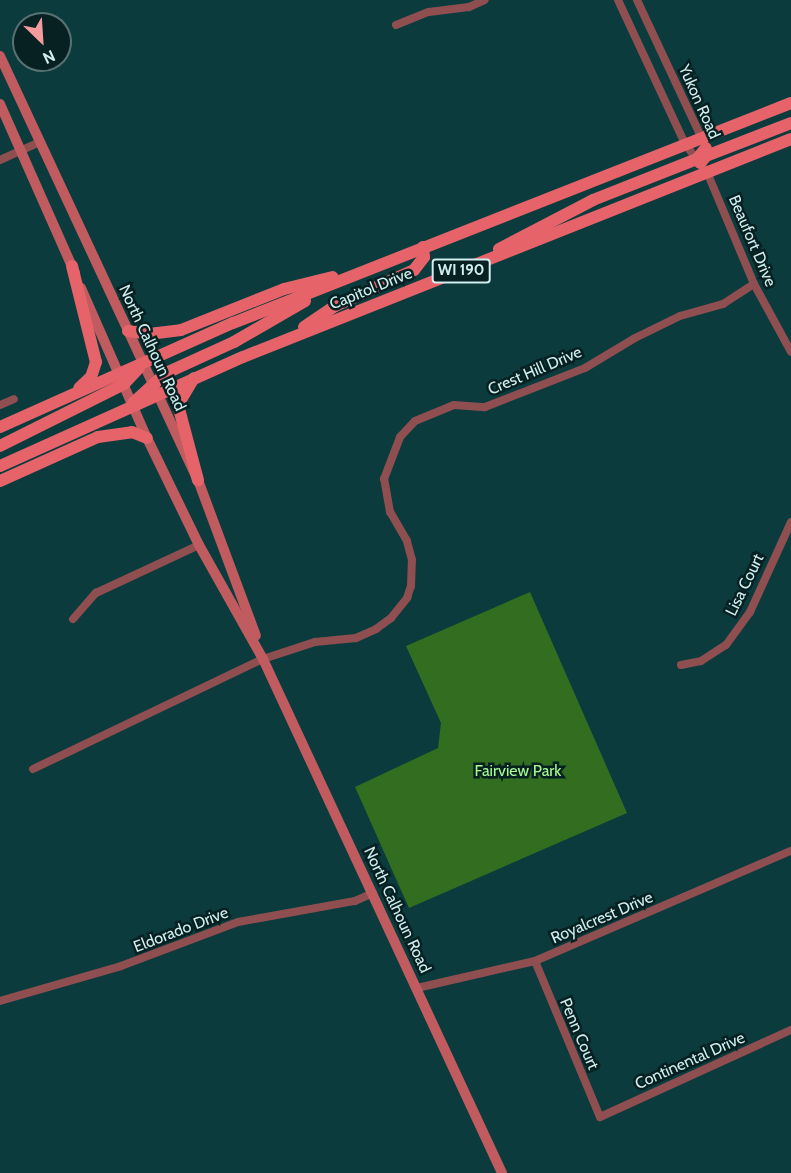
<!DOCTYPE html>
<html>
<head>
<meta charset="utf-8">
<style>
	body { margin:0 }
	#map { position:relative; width:791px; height:1173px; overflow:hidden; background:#0b3b3d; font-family:Cabin,sans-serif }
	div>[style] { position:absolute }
	.green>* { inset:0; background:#326d20 }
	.street>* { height:8px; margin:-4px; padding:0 4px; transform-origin:4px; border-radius:4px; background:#8f4f50 }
	.secondary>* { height:10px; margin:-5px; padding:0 5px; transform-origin:5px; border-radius:5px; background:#c05b5f }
	.primary>* { height:12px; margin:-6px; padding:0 6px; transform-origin:6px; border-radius:6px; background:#e6636a }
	span { translate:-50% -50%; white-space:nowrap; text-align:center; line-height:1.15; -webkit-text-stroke:5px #072021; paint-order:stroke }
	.shield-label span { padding:2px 4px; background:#072021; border:2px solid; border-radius:4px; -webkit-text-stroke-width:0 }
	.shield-label { font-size:15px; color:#d1eeef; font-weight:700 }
	.street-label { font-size:16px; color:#d1eeef }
	.park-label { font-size:16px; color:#a5f98f }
	.north { position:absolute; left:12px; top:12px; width:60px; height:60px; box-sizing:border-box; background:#072021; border:2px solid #587273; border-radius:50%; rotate:155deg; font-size:16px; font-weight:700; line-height:24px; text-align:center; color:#d1eeef }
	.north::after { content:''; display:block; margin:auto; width:21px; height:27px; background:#f59b9c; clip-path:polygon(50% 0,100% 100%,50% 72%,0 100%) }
</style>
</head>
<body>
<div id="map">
	<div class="green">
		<div style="clip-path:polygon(530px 592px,627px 813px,409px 908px,355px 787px,438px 748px,441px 723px,406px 646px)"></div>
	</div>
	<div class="street">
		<div style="left:618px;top:0;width:159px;rotate:65deg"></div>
		<div style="left:685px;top:144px;width:36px;rotate:52deg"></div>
		<div style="left:707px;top:172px;width:121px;rotate:67.2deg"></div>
		<div style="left:754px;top:284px;width:77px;rotate:61.4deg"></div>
		<div style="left:637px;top:0;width:156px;rotate:64.9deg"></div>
		<div style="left:396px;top:25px;width:35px;rotate:-22deg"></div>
		<div style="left:429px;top:12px;width:40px;rotate:-7.1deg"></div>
		<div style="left:469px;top:7px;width:17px;rotate:-24deg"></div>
		<div style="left:0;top:160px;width:44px;rotate:-24.2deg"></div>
		<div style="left:0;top:405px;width:15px;rotate:-23deg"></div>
		<div style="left:73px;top:619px;width:35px;rotate:-49deg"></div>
		<div style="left:96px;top:593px;width:114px;rotate:-25deg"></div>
		<div style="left:681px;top:665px;width:20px;rotate:-11deg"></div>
		<div style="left:701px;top:661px;width:30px;rotate:-33deg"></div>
		<div style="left:726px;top:645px;width:41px;rotate:-54deg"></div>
		<div style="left:750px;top:612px;width:99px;rotate:-65.5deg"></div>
		<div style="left:33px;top:769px;width:255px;rotate:-25.6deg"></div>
		<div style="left:263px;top:659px;width:55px;rotate:-18.1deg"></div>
		<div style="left:315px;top:642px;width:41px;rotate:-5.6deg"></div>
		<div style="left:356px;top:638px;width:22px;rotate:-24deg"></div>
		<div style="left:376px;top:629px;width:19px;rotate:-36deg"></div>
		<div style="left:391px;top:618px;width:26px;rotate:-51deg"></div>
		<div style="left:407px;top:598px;width:13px;rotate:-72deg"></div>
		<div style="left:411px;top:586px;width:26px;rotate:-88deg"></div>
		<div style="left:412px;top:560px;width:20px;rotate:-105deg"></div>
		<div style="left:407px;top:541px;width:34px;rotate:-120deg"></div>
		<div style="left:390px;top:512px;width:34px;rotate:-100deg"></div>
		<div style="left:384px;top:479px;width:45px;rotate:-69.1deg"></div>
		<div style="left:400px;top:437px;width:22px;rotate:-47deg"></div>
		<div style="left:415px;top:421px;width:42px;rotate:-22.3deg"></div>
		<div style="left:454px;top:405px;width:31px;rotate:4deg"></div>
		<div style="left:485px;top:407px;width:107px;rotate:-21.3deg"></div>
		<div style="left:585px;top:368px;width:58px;rotate:-31deg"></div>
		<div style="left:635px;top:338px;width:50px;rotate:-26.1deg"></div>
		<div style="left:680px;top:316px;width:45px;rotate:-15.6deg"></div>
		<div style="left:723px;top:304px;width:37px;rotate:-33deg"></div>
		<div style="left:535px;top:961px;width:169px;rotate:67.4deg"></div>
		<div style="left:600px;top:1117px;width:210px;rotate:-24.5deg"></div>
		<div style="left:417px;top:988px;width:121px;rotate:-12.9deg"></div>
		<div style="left:535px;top:961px;width:279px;rotate:-23.3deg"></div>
		<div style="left:0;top:1001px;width:126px;rotate:-16.1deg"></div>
		<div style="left:121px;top:966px;width:125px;rotate:-20.6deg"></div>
		<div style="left:238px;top:922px;width:119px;rotate:-10.2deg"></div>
		<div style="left:355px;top:901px;width:20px;rotate:-24deg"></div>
	</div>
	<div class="secondary">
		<div style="left:0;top:56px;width:468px;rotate:65deg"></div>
		<div style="left:198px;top:480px;width:166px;rotate:69.6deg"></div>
		<div style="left:0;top:104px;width:185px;rotate:66.1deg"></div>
		<div style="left:81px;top:288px;width:164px;rotate:66.3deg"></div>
		<div style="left:147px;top:438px;width:119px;rotate:64.1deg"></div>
		<div style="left:199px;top:545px;width:131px;rotate:60.7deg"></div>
		<div style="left:263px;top:659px;width:567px;rotate:65.06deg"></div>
	</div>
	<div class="primary">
		<div style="left:700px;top:163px;width:9px;rotate:-49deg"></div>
		<div style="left:706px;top:156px;width:91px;rotate:-21.2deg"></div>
		<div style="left:499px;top:249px;width:106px;rotate:-27.5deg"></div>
		<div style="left:593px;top:200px;width:112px;rotate:-21.5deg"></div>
		<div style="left:697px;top:159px;width:14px;rotate:-51deg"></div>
		<div style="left:72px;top:266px;width:99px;rotate:76deg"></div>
		<div style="left:96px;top:362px;width:16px;rotate:108deg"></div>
		<div style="left:91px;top:377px;width:16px;rotate:137deg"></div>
		<div style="left:304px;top:327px;width:37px;rotate:-34deg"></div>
		<div style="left:335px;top:306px;width:87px;rotate:-24.5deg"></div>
		<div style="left:414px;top:270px;width:16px;rotate:-52deg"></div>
		<div style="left:424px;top:257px;width:10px;rotate:-96deg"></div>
		<div style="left:128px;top:331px;width:21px;rotate:8deg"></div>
		<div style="left:149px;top:334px;width:32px;rotate:-7deg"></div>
		<div style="left:181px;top:330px;width:111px;rotate:-21.7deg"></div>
		<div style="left:284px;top:289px;width:50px;rotate:-13.8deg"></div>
		<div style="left:194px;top:378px;width:31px;rotate:121deg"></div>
		<div style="left:178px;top:405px;width:78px;rotate:75.1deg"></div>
		<div style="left:133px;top:403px;width:45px;rotate:-42.3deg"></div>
		<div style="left:166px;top:373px;width:75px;rotate:-24.5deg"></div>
		<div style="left:234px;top:342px;width:82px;rotate:-30deg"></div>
		<div style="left:0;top:427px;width:255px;rotate:-24.1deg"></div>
		<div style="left:233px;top:323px;width:600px;rotate:-21.52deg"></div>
		<div style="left:0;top:446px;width:139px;rotate:-26.6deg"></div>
		<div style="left:124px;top:384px;width:22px;rotate:-47deg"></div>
		<div style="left:0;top:466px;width:266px;rotate:-24.2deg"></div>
		<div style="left:243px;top:357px;width:590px;rotate:-21.69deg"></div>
		<div style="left:0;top:481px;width:107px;rotate:-24.2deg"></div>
		<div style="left:98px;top:437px;width:34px;rotate:-8deg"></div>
		<div style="left:132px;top:432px;width:16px;rotate:22deg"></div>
	</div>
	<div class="shield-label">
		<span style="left:461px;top:271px">WI 190</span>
	</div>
	<div class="street-label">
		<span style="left:699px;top:102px;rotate:66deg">Yukon Road</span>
		<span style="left:752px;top:241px;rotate:67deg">Beaufort Drive</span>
		<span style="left:371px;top:289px;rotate:-22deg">Capitol Drive</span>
		<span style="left:152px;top:348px;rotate:65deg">North Calhoun Road</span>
		<span style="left:535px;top:371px;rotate:-23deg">Crest Hill Drive</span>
		<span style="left:745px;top:585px;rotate:-64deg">Lisa Court</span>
		<span style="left:397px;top:910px;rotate:65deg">North Calhoun Road</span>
		<span style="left:602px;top:918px;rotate:-23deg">Royalcrest Drive</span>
		<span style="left:181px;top:930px;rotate:-21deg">Eldorado Drive</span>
		<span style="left:579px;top:1034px;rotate:67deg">Penn Court</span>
		<span style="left:690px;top:1061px;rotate:-24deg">Continental Drive</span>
	</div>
	<div class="park-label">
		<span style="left:518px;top:771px">Fairview Park</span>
	</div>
	<div class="north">N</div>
</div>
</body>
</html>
